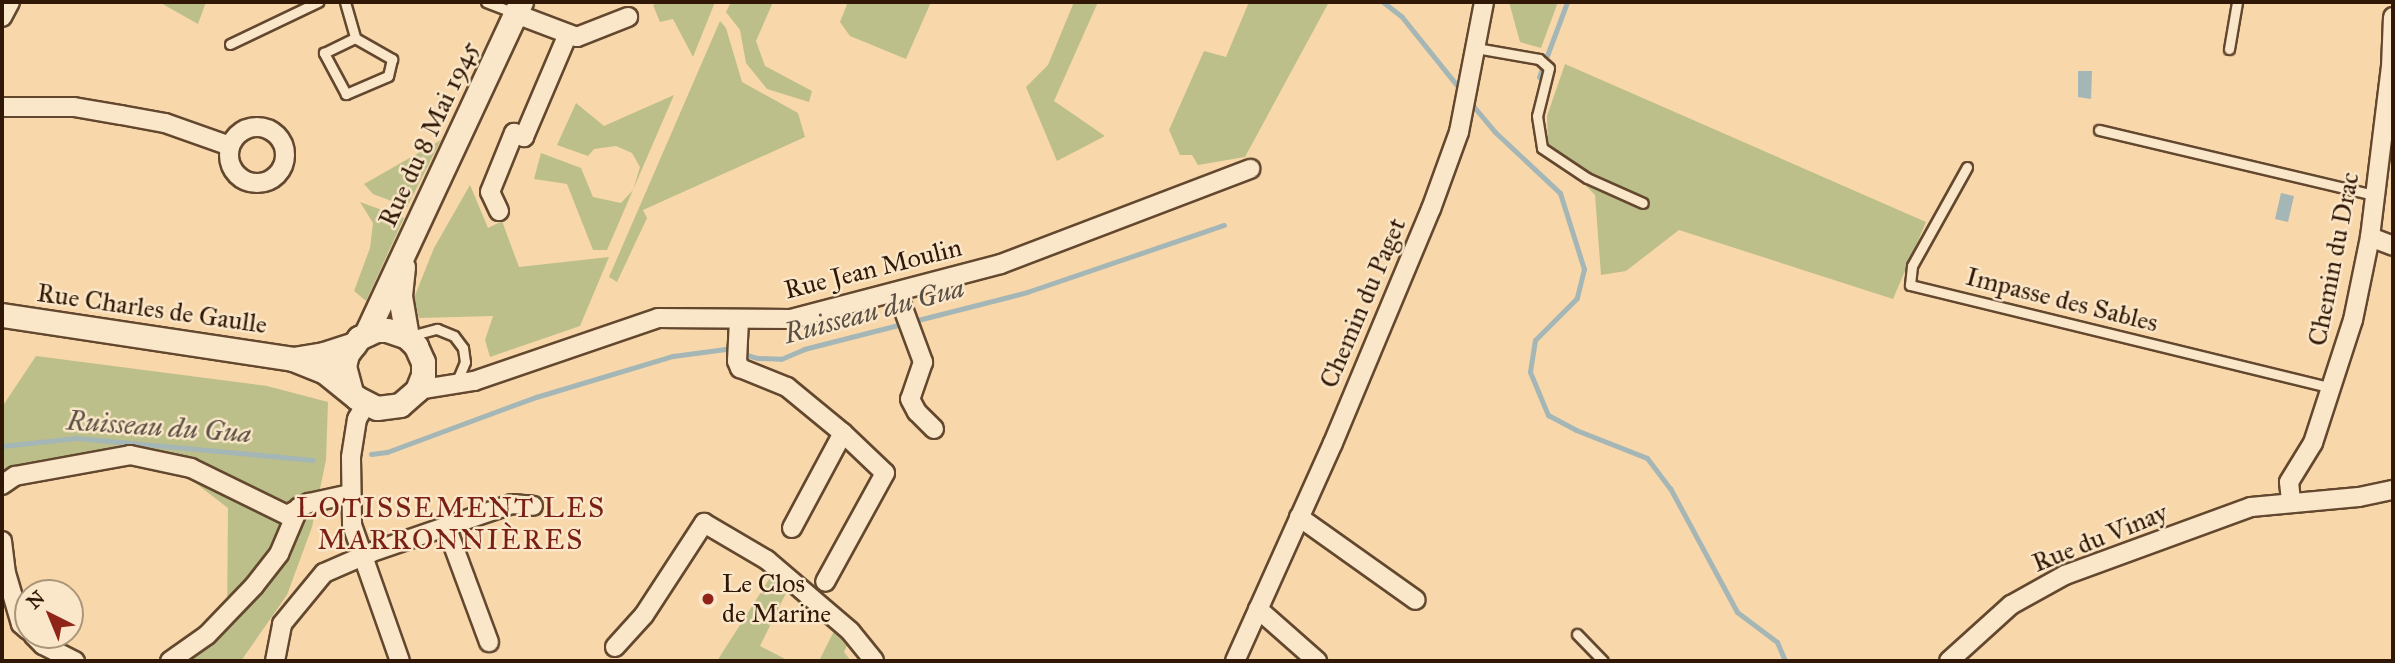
<!DOCTYPE html>
<html>
<head>
<meta charset="utf-8">
<style>
	body { margin:0 }
	#map { position:relative; width:2395px; height:663px; overflow:hidden; background:#f8d8aa; font-family:"IM FELL Great Primer",serif }
	div>[style] { position:absolute }
	.green>* { inset:0; background:#bcbf89 }
	.water>* { inset:0; background:#a5b6b6 }
	.stream>* { height:5px; margin:-2.5px; padding:0 2.5px; transform-origin:2.5px; border-radius:2.5px; background:#a5b6b6 }
	.roads { filter:drop-shadow(2px 0 #63482f) drop-shadow(-2px 0 #63482f) drop-shadow(0 2px #63482f) drop-shadow(0 -2px #63482f) }
	.service>* { height:9px; margin:-4.5px; padding:0 4.5px; transform-origin:4.5px; border-radius:4.5px; background:#fae6c8 }
	.minor>* { height:18px; margin:-9px; padding:0 9px; transform-origin:9px; border-radius:9px; background:#fae6c8 }
	.minor>.ring { margin:-9px; padding:0; box-sizing:content-box; background:none; border:18px solid #fae6c8; border-radius:50% }
	.tertiary>* { height:23px; margin:-11.5px; padding:0 11.5px; transform-origin:11.5px; border-radius:11.5px; background:#fae6c8 }
	.dots>* { width:19px; height:19px; translate:-50% -50%; box-sizing:border-box; border:4px solid #fae6c8; border-radius:50% }
	span { translate:-50% -50%; white-space:nowrap; text-align:center; line-height:1.15; -webkit-text-stroke:5px #fae6c8; paint-order:stroke }
	.street-label { font-size:26px; color:#311806 }
	.poi-label { font-size:26px; color:#311806 }
	.left { translate:0 -50%; text-align:left }
	.water-label { font-size:28px; color:#5a4f44; font-style:italic }
	.neighbourhood-label { font-size:28px; color:#7a1f14; letter-spacing:2px }
	.frame { position:absolute; inset:0; border:4px solid #311806; pointer-events:none }
	.north { position:absolute; left:14px; top:579px; width:70px; height:70px; box-sizing:border-box; background:#fae6c8; border:2px solid #aa947a; border-radius:50%; rotate:317deg; font-size:19px; font-weight:700; line-height:28px; text-align:center; color:#311806 }
	.north::after { content:''; display:block; margin:auto; width:24px; height:32px; background:#8f2418; clip-path:polygon(50% 0,100% 100%,50% 72%,0 100%) }
</style>
</head>
<body>
<div id="map">
	<div class="green">
		<div style="clip-path:polygon(159px 2px,206px 2px,198px 24px)"></div>
		<div style="clip-path:polygon(660px 2px,715px 2px,693px 57px,673px 19px,660px 22px,653px 5px)"></div>
		<div style="clip-path:polygon(731px 2px,773px 2px,756px 41px,765px 66px,812px 91px,809px 102px,767px 89px,746px 63px,740px 30px,726px 12px)"></div>
		<div style="clip-path:polygon(848px 2px,931px 2px,906px 59px,850px 36px,840px 22px)"></div>
		<div style="clip-path:polygon(1074px 2px,1098px 2px,1054px 101px,1105px 136px,1057px 161px,1026px 87px,1048px 65px)"></div>
		<div style="clip-path:polygon(1249px 2px,1329px 2px,1245px 157px,1198px 165px,1192px 155px,1180px 155px,1169px 130px,1204px 51px,1226px 57px)"></div>
		<div style="clip-path:polygon(1509px 2px,1558px 2px,1541px 48px,1520px 42px)"></div>
		<div style="clip-path:polygon(720px 21px,726px 28px,742px 82px,798px 113px,805px 137px,643px 210px,647px 218px,617px 282px,609px 277px)"></div>
		<div style="clip-path:polygon(1565px 64px,1926px 222px,1893px 299px,1679px 230px,1626px 271px,1601px 275px,1595px 195px,1548px 147px,1547px 116px)"></div>
		<div style="clip-path:polygon(674px 95px,607px 250px,593px 250px,567px 184px,534px 179px,541px 153px,581px 168px,593px 197px,621px 203px,633px 190px,640px 167px,632px 153px,616px 146px,594px 149px,588px 156px,557px 145px,576px 103px,604px 126px)"></div>
		<div style="clip-path:polygon(441px 140px,407px 207px,373px 194px,364px 184px)"></div>
		<div style="clip-path:polygon(470px 185px,488px 228px,502px 221px,519px 267px,609px 257px,580px 326px,490px 357px,485px 340px,493px 316px,419px 318px,414px 298px,434px 248px)"></div>
		<div style="clip-path:polygon(360px 202px,404px 218px,366px 301px,354px 291px,370px 248px,373px 223px)"></div>
		<div style="clip-path:polygon(36px 356px,267px 386px,328px 402px,326px 460px,312px 527px,287px 595px,241px 661px,170px 661px,227px 626px,228px 508px,189px 478px,155px 461px,2px 478px,2px 407px)"></div>
		<div style="clip-path:polygon(773px 573px,789px 587px,760px 646px,789px 661px,717px 661px)"></div>
		<div style="clip-path:polygon(836px 627px,849px 641px,844px 652px,851px 661px,819px 661px)"></div>
	</div>
	<div class="water">
		<div style="clip-path:polygon(2078px 71px,2092px 71px,2091px 99px,2078px 97px)"></div>
		<div style="clip-path:polygon(2281px 193px,2294px 196px,2288px 222px,2275px 219px)"></div>
	</div>
	<div class="stream">
		<div style="left:1383px;top:2px;width:24px;rotate:38deg"></div>
		<div style="left:1402px;top:17px;width:97px;rotate:51.2deg"></div>
		<div style="left:1539px;top:77px;width:80px;rotate:-69.5deg"></div>
		<div style="left:1469px;top:101px;width:40px;rotate:50deg"></div>
		<div style="left:1495px;top:132px;width:89px;rotate:43.2deg"></div>
		<div style="left:1560px;top:193px;width:80px;rotate:72.5deg"></div>
		<div style="left:1584px;top:269px;width:30px;rotate:104deg"></div>
		<div style="left:1577px;top:298px;width:59px;rotate:135deg"></div>
		<div style="left:1535px;top:340px;width:32px;rotate:99deg"></div>
		<div style="left:1530px;top:372px;width:47px;rotate:67.3deg"></div>
		<div style="left:1548px;top:415px;width:32px;rotate:28deg"></div>
		<div style="left:1576px;top:430px;width:76px;rotate:21.5deg"></div>
		<div style="left:1647px;top:458px;width:38px;rotate:53deg"></div>
		<div style="left:1670px;top:488px;width:141px;rotate:61.6deg"></div>
		<div style="left:1737px;top:612px;width:50px;rotate:36.9deg"></div>
		<div style="left:1777px;top:642px;width:21px;rotate:67deg"></div>
		<div style="left:2px;top:446px;width:75px;rotate:-6.1deg"></div>
		<div style="left:77px;top:438px;width:237px;rotate:5.3deg"></div>
		<div style="left:371px;top:454px;width:16px;rotate:-7deg"></div>
		<div style="left:387px;top:452px;width:159px;rotate:-20.3deg"></div>
		<div style="left:536px;top:397px;width:143px;rotate:-16.7deg"></div>
		<div style="left:673px;top:356px;width:53px;rotate:-7.5deg"></div>
		<div style="left:726px;top:349px;width:33px;rotate:16deg"></div>
		<div style="left:758px;top:358px;width:23px;rotate:2deg"></div>
		<div style="left:781px;top:359px;width:25px;rotate:-23deg"></div>
		<div style="left:804px;top:349px;width:230px;rotate:-14.3deg"></div>
		<div style="left:1027px;top:292px;width:208px;rotate:-18.8deg"></div>
	</div>
	<div class="roads">
		<div class="service">
			<div style="left:345px;top:2px;width:37px;rotate:74deg"></div>
			<div style="left:355px;top:38px;width:43px;rotate:29.6deg"></div>
			<div style="left:392px;top:59px;width:17px;rotate:103deg"></div>
			<div style="left:388px;top:76px;width:46px;rotate:156.8deg"></div>
			<div style="left:346px;top:94px;width:47px;rotate:-118.2deg"></div>
			<div style="left:324px;top:53px;width:34px;rotate:-26deg"></div>
			<div style="left:486px;top:2px;width:30px;rotate:21deg"></div>
			<div style="left:230px;top:44px;width:98px;rotate:-25.5deg"></div>
			<div style="left:1476px;top:48px;width:64px;rotate:9.9deg"></div>
			<div style="left:1539px;top:59px;width:13px;rotate:42deg"></div>
			<div style="left:1549px;top:68px;width:49px;rotate:104deg"></div>
			<div style="left:1537px;top:116px;width:32px;rotate:81deg"></div>
			<div style="left:1542px;top:148px;width:54px;rotate:33.7deg"></div>
			<div style="left:1587px;top:178px;width:61px;rotate:24.1deg"></div>
			<div style="left:2229px;top:49px;width:48px;rotate:-80.3deg"></div>
			<div style="left:2099px;top:130px;width:284px;rotate:13.3deg"></div>
			<div style="left:1967px;top:167px;width:113px;rotate:119.1deg"></div>
			<div style="left:1912px;top:266px;width:19px;rotate:96deg"></div>
			<div style="left:1910px;top:285px;width:433px;rotate:13.7deg"></div>
			<div style="left:410px;top:336px;width:28px;rotate:-15deg"></div>
			<div style="left:437px;top:329px;width:18px;rotate:22deg"></div>
			<div style="left:454px;top:336px;width:15px;rotate:53deg"></div>
			<div style="left:463px;top:348px;width:14px;rotate:82deg"></div>
			<div style="left:465px;top:362px;width:23px;rotate:113deg"></div>
			<div style="left:1577px;top:634px;width:37px;rotate:46deg"></div>
		</div>
		<div class="minor">
			<div style="left:516px;top:14px;width:65px;rotate:20.7deg"></div>
			<div style="left:577px;top:37px;width:55px;rotate:-21.4deg"></div>
			<div style="left:2px;top:17px;width:17px;rotate:-62deg"></div>
			<div style="left:2px;top:107px;width:72px"></div>
			<div style="left:74px;top:107px;width:48px;rotate:9.7deg"></div>
			<div style="left:121px;top:115px;width:45px;rotate:10.3deg"></div>
			<div style="left:165px;top:123px;width:69px;rotate:19.5deg"></div>
			<div class="ring" style="left:229px;top:127px;width:38px;height:38px"></div>
			<div style="left:499px;top:211px;width:21px;rotate:-115deg"></div>
			<div style="left:490px;top:192px;width:64px;rotate:-67.9deg"></div>
			<div style="left:514px;top:133px;width:11px;rotate:22deg"></div>
			<div style="left:524px;top:137px;width:112px;rotate:-66.9deg"></div>
			<div style="left:2370px;top:237px;width:25px;rotate:21deg"></div>
			<div style="left:897px;top:292px;width:75px;rotate:69.6deg"></div>
			<div style="left:923px;top:362px;width:39px;rotate:109deg"></div>
			<div style="left:910px;top:399px;width:15px;rotate:62deg"></div>
			<div style="left:917px;top:412px;width:24px;rotate:45deg"></div>
			<div style="left:739px;top:320px;width:41px;rotate:92.8deg"></div>
			<div style="left:737px;top:361px;width:8px;rotate:67deg"></div>
			<div style="left:740px;top:368px;width:51px;rotate:22deg"></div>
			<div style="left:787px;top:387px;width:72px;rotate:39.4deg"></div>
			<div style="left:843px;top:433px;width:58px;rotate:43.6deg"></div>
			<div style="left:885px;top:473px;width:124px;rotate:118.8deg"></div>
			<div style="left:417px;top:390px;width:58px;rotate:-9deg"></div>
			<div style="left:474px;top:381px;width:194px;rotate:-18.9deg"></div>
			<div style="left:658px;top:318px;width:133px;rotate:0.4deg"></div>
			<div style="left:791px;top:319px;width:217px;rotate:-14.7deg"></div>
			<div style="left:1001px;top:264px;width:267px;rotate:-20.9deg"></div>
			<div style="left:366px;top:404px;width:17px;rotate:121deg"></div>
			<div style="left:357px;top:419px;width:39px;rotate:99deg"></div>
			<div style="left:351px;top:458px;width:67px;rotate:89.1deg"></div>
			<div style="left:352px;top:525px;width:144px;rotate:70.6deg"></div>
			<div style="left:2px;top:485px;width:16px;rotate:-35deg"></div>
			<div style="left:15px;top:476px;width:117px;rotate:-10.3deg"></div>
			<div style="left:130px;top:455px;width:62px;rotate:12deg"></div>
			<div style="left:191px;top:468px;width:107px;rotate:26.1deg"></div>
			<div style="left:287px;top:515px;width:25px;rotate:-29deg"></div>
			<div style="left:309px;top:503px;width:42px;rotate:-12.4deg"></div>
			<div style="left:2291px;top:501px;width:19px;rotate:-96deg"></div>
			<div style="left:2289px;top:482px;width:46px;rotate:-58.4deg"></div>
			<div style="left:2313px;top:443px;width:129px;rotate:-72deg"></div>
			<div style="left:2353px;top:320px;width:85px;rotate:-78.4deg"></div>
			<div style="left:2370px;top:237px;width:171px;rotate:-83deg"></div>
			<div style="left:2391px;top:67px;width:50px;rotate:-87.7deg"></div>
			<div style="left:1299px;top:517px;width:143px;rotate:35.4deg"></div>
			<div style="left:446px;top:526px;width:124px;rotate:69.7deg"></div>
			<div style="left:792px;top:528px;width:108px;rotate:-61.8deg"></div>
			<div style="left:2px;top:541px;width:32px;rotate:83deg"></div>
			<div style="left:6px;top:573px;width:53px;rotate:73.6deg"></div>
			<div style="left:21px;top:624px;width:9px;rotate:41deg"></div>
			<div style="left:1258px;top:609px;width:79px;rotate:41.4deg"></div>
			<div style="left:33px;top:635px;width:14px;rotate:45deg"></div>
			<div style="left:43px;top:645px;width:36px;rotate:27deg"></div>
			<div style="left:615px;top:647px;width:43px;rotate:-47.8deg"></div>
			<div style="left:644px;top:615px;width:110px;rotate:-56.9deg"></div>
			<div style="left:704px;top:523px;width:73px;rotate:30.4deg"></div>
			<div style="left:767px;top:560px;width:109px;rotate:40.5deg"></div>
			<div style="left:850px;top:631px;width:38px;rotate:51deg"></div>
			<div style="left:170px;top:661px;width:45px;rotate:-35.1deg"></div>
			<div style="left:207px;top:635px;width:68px;rotate:-46.2deg"></div>
			<div style="left:254px;top:586px;width:41px;rotate:-52deg"></div>
			<div style="left:279px;top:554px;width:51px;rotate:-66.9deg"></div>
			<div style="left:275px;top:661px;width:38px;rotate:-79deg"></div>
			<div style="left:282px;top:624px;width:66px;rotate:-50.5deg"></div>
			<div style="left:324px;top:573px;width:52px;rotate:-23.6deg"></div>
			<div style="left:372px;top:552px;width:148px;rotate:-18.9deg"></div>
			<div style="left:512px;top:504px;width:21px;rotate:5deg"></div>
			<div style="left:1235px;top:661px;width:239px;rotate:-65.8deg"></div>
			<div style="left:1333px;top:443px;width:254px;rotate:-67.3deg"></div>
			<div style="left:1431px;top:209px;width:82px;rotate:-70deg"></div>
			<div style="left:1459px;top:132px;width:132px;rotate:-79.1deg"></div>
			<div style="left:1949px;top:661px;width:84px;rotate:-42.1deg"></div>
			<div style="left:2011px;top:605px;width:62px;rotate:-29.1deg"></div>
			<div style="left:2065px;top:575px;width:198px;rotate:-20.1deg"></div>
			<div style="left:2251px;top:507px;width:108px;rotate:-5.3deg"></div>
			<div style="left:2359px;top:497px;width:35px;rotate:-12deg"></div>
		</div>
		<div class="tertiary">
			<div style="left:403px;top:267px;width:29px;rotate:96deg"></div>
			<div style="left:400px;top:296px;width:42px;rotate:80.3deg"></div>
			<div style="left:2px;top:315px;width:294px;rotate:8.6deg"></div>
			<div style="left:293px;top:359px;width:35px;rotate:22deg"></div>
			<div style="left:325px;top:372px;width:41px;rotate:39.1deg"></div>
			<div style="left:357px;top:398px;width:22px;rotate:27deg"></div>
			<div style="left:377px;top:408px;width:23px;rotate:-7deg"></div>
			<div style="left:400px;top:405px;width:23px;rotate:-41deg"></div>
			<div style="left:417px;top:390px;width:16px;rotate:-68deg"></div>
			<div style="left:423px;top:375px;width:13px;rotate:-90deg"></div>
			<div style="left:423px;top:362px;width:17px;rotate:-114deg"></div>
			<div style="left:416px;top:346px;width:13px;rotate:-135deg"></div>
			<div style="left:407px;top:337px;width:21px;rotate:-161deg"></div>
			<div style="left:387px;top:330px;width:11px;rotate:180deg"></div>
			<div style="left:376px;top:330px;width:19px;rotate:155deg"></div>
			<div style="left:359px;top:338px;width:20px;rotate:127deg"></div>
			<div style="left:347px;top:354px;width:12px;rotate:104deg"></div>
			<div style="left:344px;top:366px;width:24px;rotate:75deg"></div>
			<div style="left:366px;top:334px;width:366px;rotate:-65deg"></div>
			<div style="left:293px;top:359px;width:31px;rotate:-9deg"></div>
			<div style="left:324px;top:354px;width:32px;rotate:-18deg"></div>
		</div>
	</div>
	<div class="dots">
		<div style="left:708px;top:599px;background:#8f2418"></div>
	</div>
	<div class="street-label">
		<span style="left:429px;top:134px;rotate:-65deg">Rue du 8 Mai 1945</span>
		<span style="left:2334px;top:259px;rotate:-79deg">Chemin du Drac</span>
		<span style="left:873px;top:269px;rotate:-14deg">Rue Jean Moulin</span>
		<span style="left:2062px;top:300px;rotate:14deg">Impasse des Sables</span>
		<span style="left:1363px;top:303px;rotate:-67deg">Chemin du Paget</span>
		<span style="left:152px;top:309px;rotate:8deg">Rue Charles de Gaulle</span>
		<span style="left:2100px;top:538px;rotate:-22deg">Rue du Vinay</span>
	</div>
	<div class="poi-label">
		<span class="left" style="left:722px;top:599px">Le Clos<br>de Marine</span>
	</div>
	<div class="water-label">
		<span style="left:874px;top:311px;rotate:-15deg">Ruisseau du Gua</span>
		<span style="left:159px;top:427px;rotate:4deg">Ruisseau du Gua</span>
	</div>
	<div class="neighbourhood-label">
		<span style="left:451px;top:524px">LOTISSEMENT LES<br>MARRONNIÈRES</span>
	</div>
	<div class="frame"></div>
	<div class="north">N</div>
</div>
</body>
</html>
